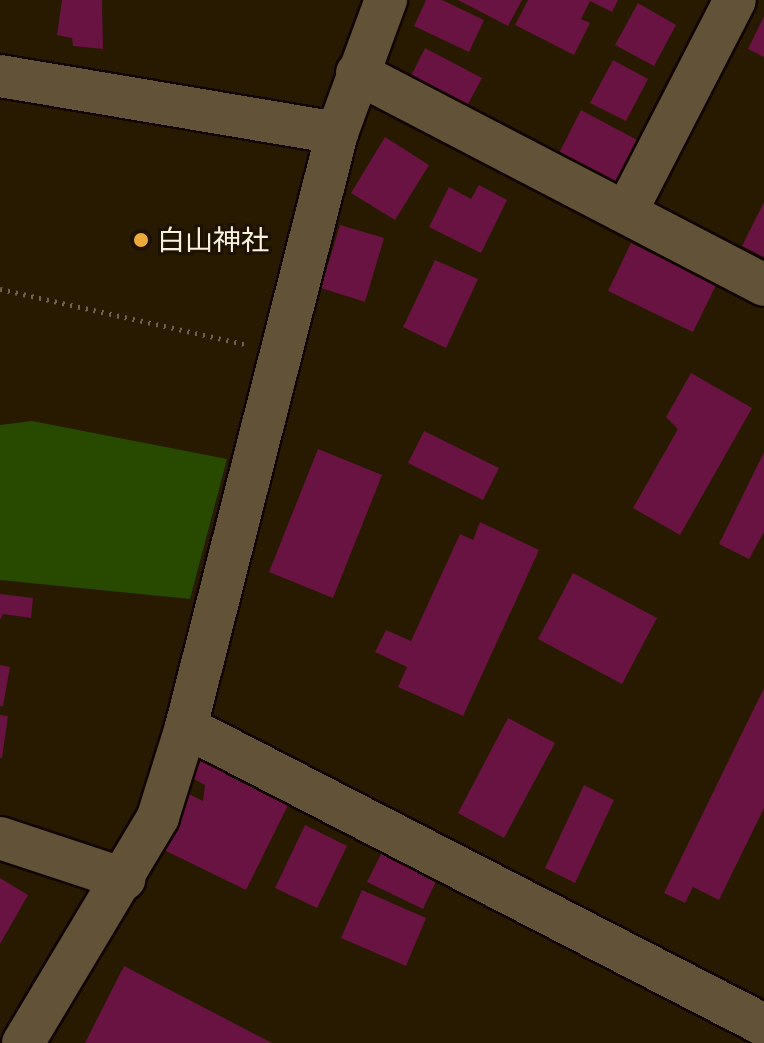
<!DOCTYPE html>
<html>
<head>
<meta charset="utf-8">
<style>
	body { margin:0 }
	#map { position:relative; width:764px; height:1043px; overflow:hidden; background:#271a01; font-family:"PT Sans","Noto Sans JP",sans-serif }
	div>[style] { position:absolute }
	.green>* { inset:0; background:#274a00 }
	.building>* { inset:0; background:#681342 }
	.path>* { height:5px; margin-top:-2.5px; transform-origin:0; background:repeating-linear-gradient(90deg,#6e634d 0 2px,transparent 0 8px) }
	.roads { filter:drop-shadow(2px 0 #100500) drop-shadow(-2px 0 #100500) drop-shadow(0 2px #100500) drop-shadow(0 -2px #100500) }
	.minor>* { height:42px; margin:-21px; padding:0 21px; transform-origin:21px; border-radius:21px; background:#625237 }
	.dots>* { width:22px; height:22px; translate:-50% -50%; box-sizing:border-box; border:4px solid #1d1100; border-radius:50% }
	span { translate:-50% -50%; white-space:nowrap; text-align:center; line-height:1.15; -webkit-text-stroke:6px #1d1100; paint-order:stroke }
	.poi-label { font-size:28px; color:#f9f0e0 }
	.left { translate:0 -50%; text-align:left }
</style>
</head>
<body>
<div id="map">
	<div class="green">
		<div style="clip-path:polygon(32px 421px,227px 459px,190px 599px,0 580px,0 425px)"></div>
	</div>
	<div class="building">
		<div style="clip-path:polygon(62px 0,102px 0,103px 49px,73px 46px,72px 38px,57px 35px)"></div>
		<div style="clip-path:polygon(426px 0,442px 0,484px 20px,469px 52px,414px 26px)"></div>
		<div style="clip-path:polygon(458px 0,522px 0,508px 26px)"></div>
		<div style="clip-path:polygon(528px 0,618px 0,612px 12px,590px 1px,581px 19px,590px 23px,574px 55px,515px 25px)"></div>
		<div style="clip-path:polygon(638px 3px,676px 25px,654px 66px,615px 45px)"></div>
		<div style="clip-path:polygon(764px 16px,764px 57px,748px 49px)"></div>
		<div style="clip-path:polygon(425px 48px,482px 78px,467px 106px,411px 76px)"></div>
		<div style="clip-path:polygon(613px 60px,648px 79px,626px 121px,590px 103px)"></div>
		<div style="clip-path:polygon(581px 110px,639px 141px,616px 184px,559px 153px)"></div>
		<div style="clip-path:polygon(385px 137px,429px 165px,395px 220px,351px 193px)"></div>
		<div style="clip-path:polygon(479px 185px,507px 200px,481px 253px,429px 227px,449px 187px,471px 199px)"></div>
		<div style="clip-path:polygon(764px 202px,764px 257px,742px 246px)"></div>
		<div style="clip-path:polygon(340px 225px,384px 238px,365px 302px,321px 288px)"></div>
		<div style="clip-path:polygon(631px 243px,716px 285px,693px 332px,608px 291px)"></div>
		<div style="clip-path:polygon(435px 260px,478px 279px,446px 348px,403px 327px)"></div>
		<div style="clip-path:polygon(691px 373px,752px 408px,680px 535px,633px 508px,678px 429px,666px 417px)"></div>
		<div style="clip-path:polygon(424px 431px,499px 468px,483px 500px,408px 463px)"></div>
		<div style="clip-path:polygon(318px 449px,382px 475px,333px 598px,269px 572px)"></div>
		<div style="clip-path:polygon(764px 452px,764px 532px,749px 559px,719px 544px)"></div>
		<div style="clip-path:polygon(480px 522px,539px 550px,463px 716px,398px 687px,407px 667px,375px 652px,386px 630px,411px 641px,460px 534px,473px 540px)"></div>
		<div style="clip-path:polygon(573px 573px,657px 618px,622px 684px,538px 639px)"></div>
		<div style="clip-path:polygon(0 594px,33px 598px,31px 618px,3px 614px,0 620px)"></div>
		<div style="clip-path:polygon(0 665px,10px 667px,3px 706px,0 706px)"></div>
		<div style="clip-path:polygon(764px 688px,764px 808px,719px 900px,693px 887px,685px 903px,664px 893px)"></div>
		<div style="clip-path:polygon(0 715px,8px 716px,2px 758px,0 758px)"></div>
		<div style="clip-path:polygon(508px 718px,555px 743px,504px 838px,458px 813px)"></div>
		<div style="clip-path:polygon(204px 754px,292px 797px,246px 890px,162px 849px,189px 794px,203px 801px,205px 785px,192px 778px)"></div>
		<div style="clip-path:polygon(584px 785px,614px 800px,575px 883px,545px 868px)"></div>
		<div style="clip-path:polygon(305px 825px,347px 846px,317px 908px,275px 888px)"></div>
		<div style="clip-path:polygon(383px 850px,438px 877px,423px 909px,367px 882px)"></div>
		<div style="clip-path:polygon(0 878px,28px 895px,0 944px)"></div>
		<div style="clip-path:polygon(362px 890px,426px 918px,406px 966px,341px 938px)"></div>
		<div style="clip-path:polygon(124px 966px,272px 1043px,85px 1043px)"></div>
	</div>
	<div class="path">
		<div style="left:0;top:289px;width:251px;rotate:12.7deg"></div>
	</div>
	<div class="roads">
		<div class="minor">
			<div style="left:357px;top:73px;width:459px;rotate:27.5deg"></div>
			<div style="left:0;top:76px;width:342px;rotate:9.6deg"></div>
			<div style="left:626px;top:212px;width:238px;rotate:-62.8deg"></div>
			<div style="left:186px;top:727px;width:650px;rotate:27.27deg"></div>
			<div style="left:0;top:838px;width:131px;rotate:18.3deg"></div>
			<div style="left:23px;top:1043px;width:263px;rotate:-59.1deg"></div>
			<div style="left:158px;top:817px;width:94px;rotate:-72.7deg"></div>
			<div style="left:186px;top:727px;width:613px;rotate:-75.74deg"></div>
			<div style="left:337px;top:133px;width:142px;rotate:-69.8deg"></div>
		</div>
	</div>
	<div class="dots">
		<div style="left:141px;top:240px;background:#eca93b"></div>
	</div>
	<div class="poi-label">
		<span class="left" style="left:157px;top:240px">白山神社</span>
	</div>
</div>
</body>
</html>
